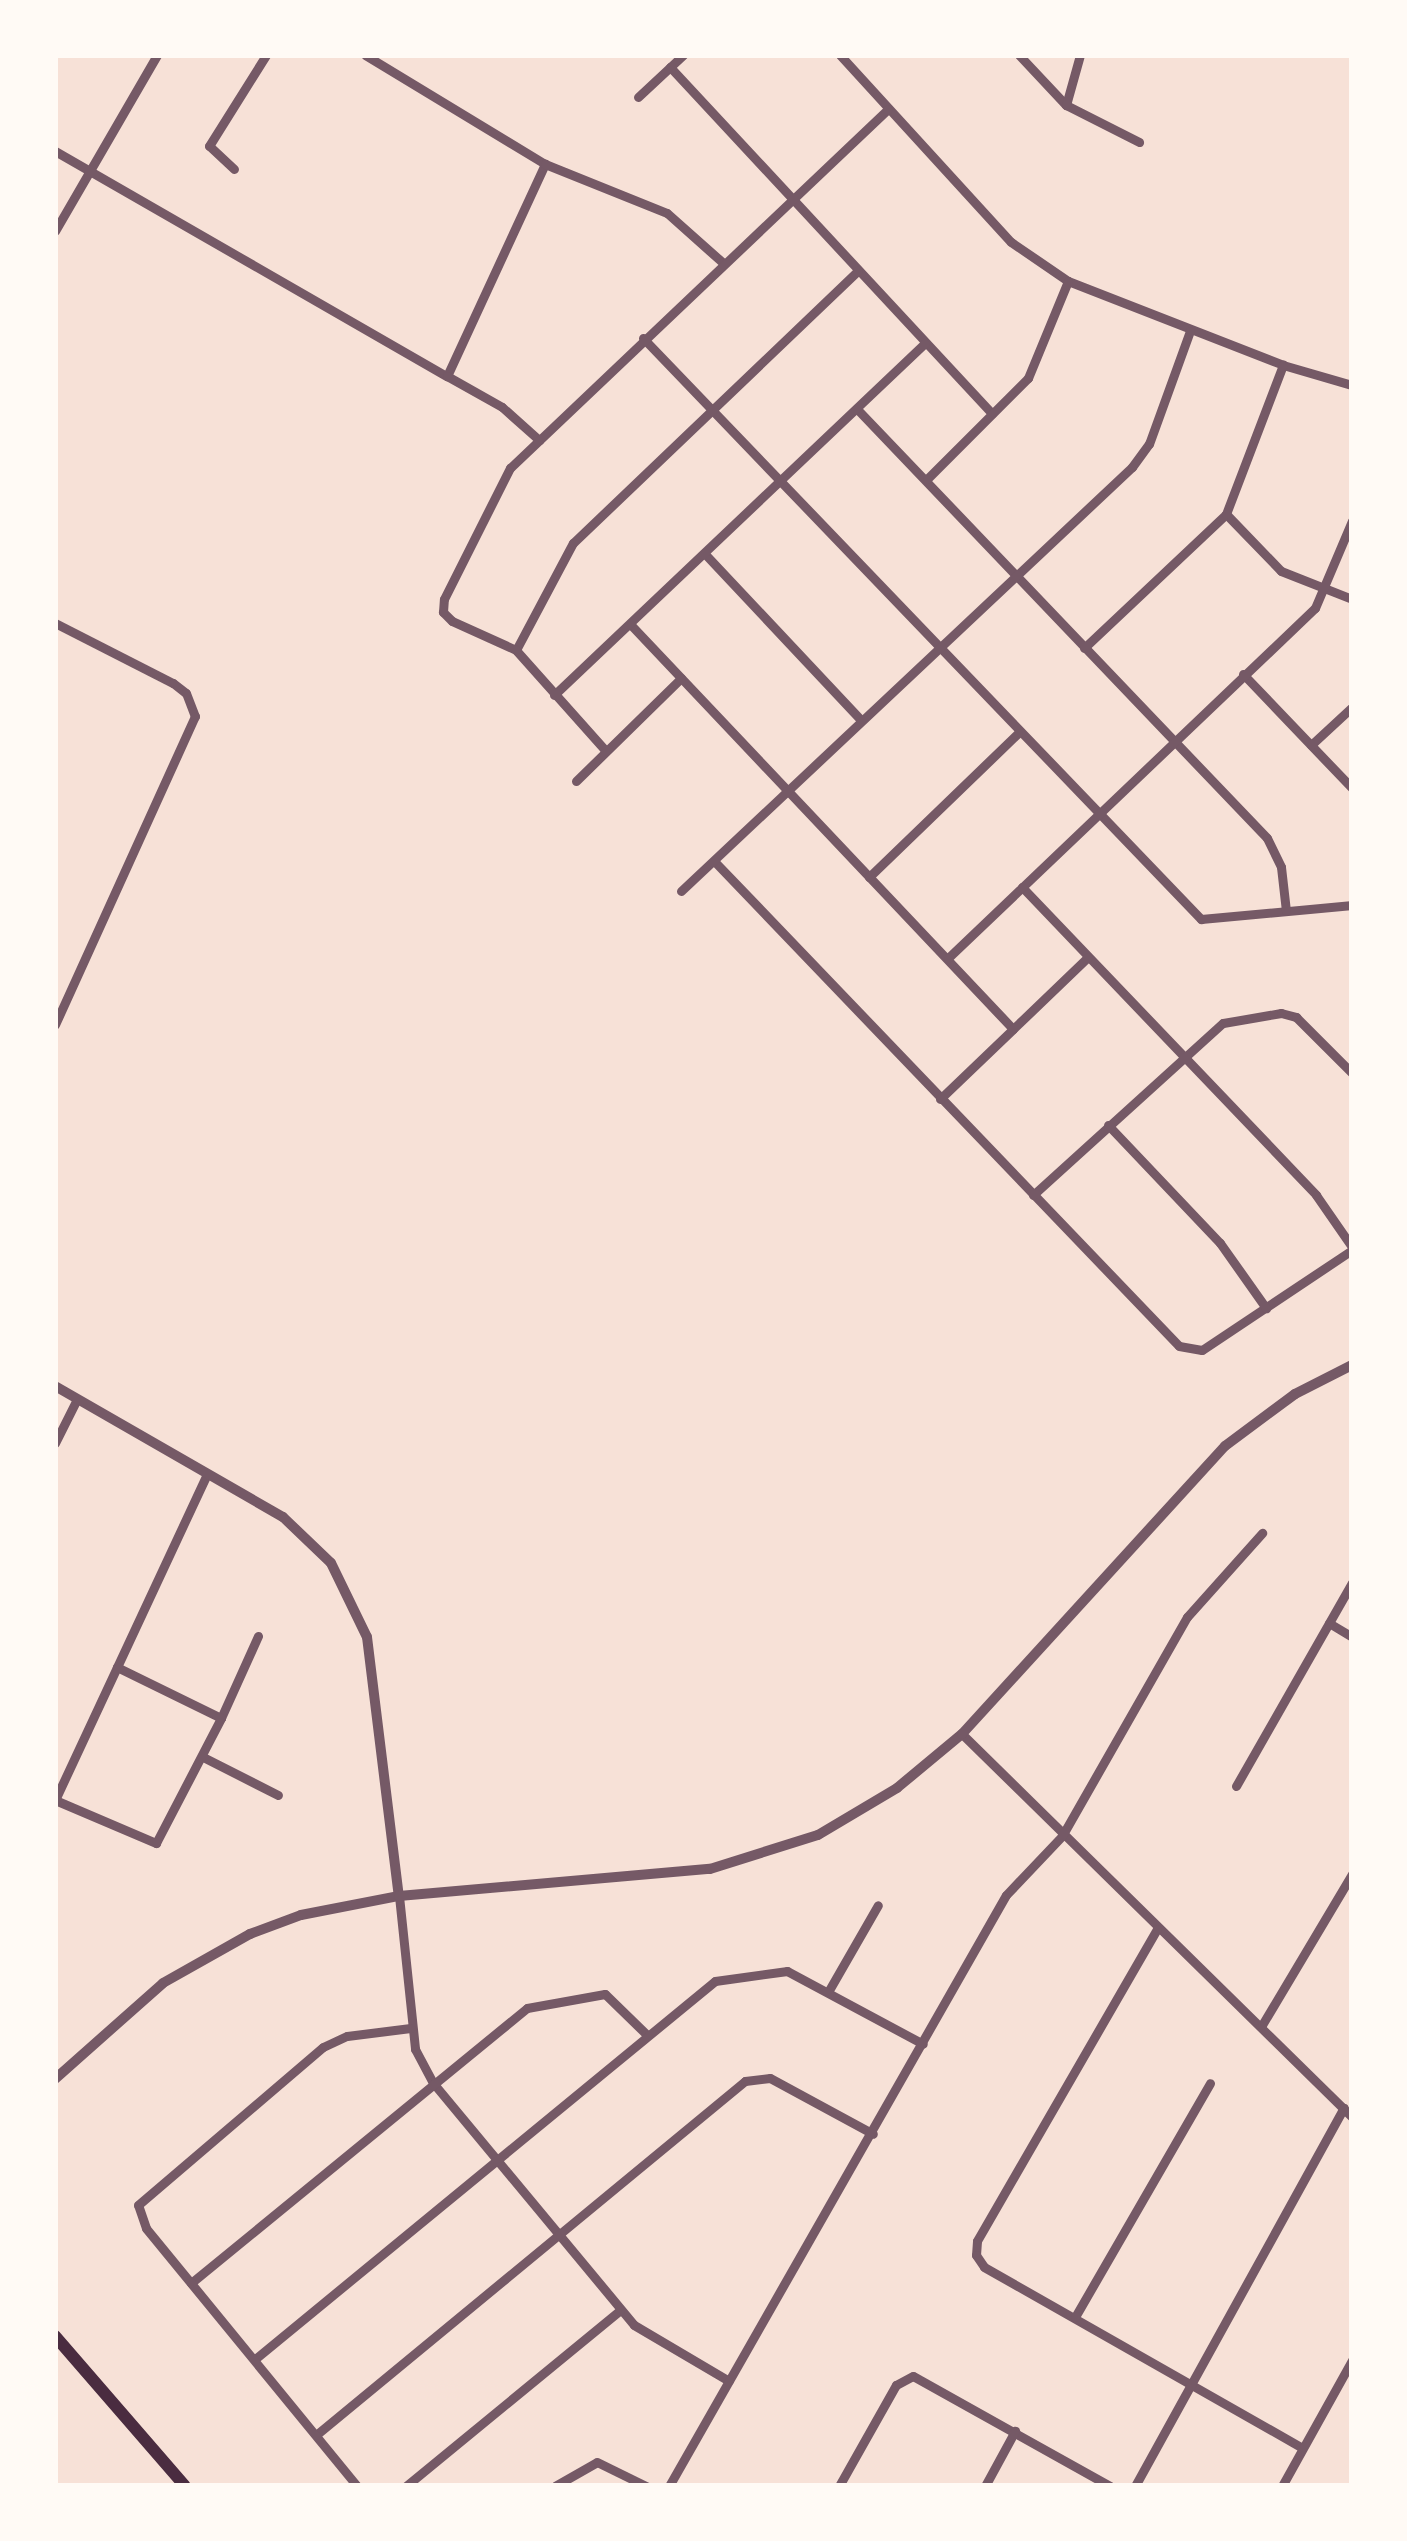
<!DOCTYPE html>
<html>
<head>
<meta charset="utf-8">
<style>
	body { margin:0 }
	#map { position:relative; width:1407px; height:2541px; overflow:hidden; background:#f7e1d7; font-family:"DM Sans",sans-serif }
	div>[style] { position:absolute }
	.minor>* { height:9px; margin:-4.5px; padding:0 4.5px; transform-origin:4.5px; border-radius:4.5px; background:#755966 }
	.tertiary>* { height:10px; margin:-5px; padding:0 5px; transform-origin:5px; border-radius:5px; background:#755966 }
	.secondary>* { height:12px; margin:-6px; padding:0 6px; transform-origin:6px; border-radius:6px; background:#4a2c40 }
	span { translate:-50% -50%; white-space:nowrap; text-align:center; line-height:1.15; -webkit-text-stroke:8px #fffaf5; paint-order:stroke }
	.frame { position:absolute; inset:0; border:58px solid #fffaf5; pointer-events:none }
</style>
</head>
<body>
<div id="map">
	<div class="minor">
		<div style="left:840px;top:55px;width:253px;rotate:47.6deg"></div>
		<div style="left:1011px;top:242px;width:69px;rotate:34.4deg"></div>
		<div style="left:1068px;top:281px;width:231px;rotate:21.3deg"></div>
		<div style="left:1283px;top:365px;width:72px;rotate:16.2deg"></div>
		<div style="left:1019px;top:55px;width:69px;rotate:46.8deg"></div>
		<div style="left:1066px;top:105px;width:82px;rotate:26.9deg"></div>
		<div style="left:670px;top:67px;width:473px;rotate:47.1deg"></div>
		<div style="left:638px;top:97px;width:62px;rotate:-43deg"></div>
		<div style="left:1066px;top:105px;width:52px;rotate:-74.4deg"></div>
		<div style="left:55px;top:151px;width:452px;rotate:29.9deg"></div>
		<div style="left:447px;top:376px;width:234px;rotate:-65.2deg"></div>
		<div style="left:545px;top:164px;width:210px;rotate:-148.8deg"></div>
		<div style="left:545px;top:164px;width:131px;rotate:21.9deg"></div>
		<div style="left:667px;top:213px;width:74px;rotate:41.7deg"></div>
		<div style="left:234px;top:169px;width:34px;rotate:-137deg"></div>
		<div style="left:209px;top:146px;width:107px;rotate:-57.9deg"></div>
		<div style="left:55px;top:231px;width:203px;rotate:-59.9deg"></div>
		<div style="left:643px;top:338px;width:806px;rotate:46.16deg"></div>
		<div style="left:1201px;top:919px;width:152px;rotate:-5.3deg"></div>
		<div style="left:447px;top:376px;width:63px;rotate:29.4deg"></div>
		<div style="left:502px;top:407px;width:50px;rotate:41.7deg"></div>
		<div style="left:857px;top:409px;width:593px;rotate:46.3deg"></div>
		<div style="left:1267px;top:838px;width:32px;rotate:64deg"></div>
		<div style="left:1281px;top:867px;width:44px;rotate:83.5deg"></div>
		<div style="left:927px;top:479px;width:143px;rotate:-45deg"></div>
		<div style="left:1028px;top:378px;width:105px;rotate:-67.6deg"></div>
		<div style="left:1226px;top:514px;width:79px;rotate:46deg"></div>
		<div style="left:1281px;top:571px;width:76px;rotate:21.5deg"></div>
		<div style="left:705px;top:554px;width:228px;rotate:46.8deg"></div>
		<div style="left:55px;top:623px;width:132px;rotate:27deg"></div>
		<div style="left:173px;top:683px;width:16px;rotate:38deg"></div>
		<div style="left:186px;top:693px;width:25px;rotate:69deg"></div>
		<div style="left:195px;top:716px;width:339px;rotate:114.4deg"></div>
		<div style="left:631px;top:625px;width:556px;rotate:46.6deg"></div>
		<div style="left:1084px;top:648px;width:195px;rotate:-43.3deg"></div>
		<div style="left:1226px;top:514px;width:160px;rotate:-69.1deg"></div>
		<div style="left:516px;top:650px;width:121px;rotate:-62deg"></div>
		<div style="left:573px;top:543px;width:394px;rotate:-43.7deg"></div>
		<div style="left:1243px;top:674px;width:158px;rotate:46.3deg"></div>
		<div style="left:554px;top:695px;width:511px;rotate:-43.49deg"></div>
		<div style="left:1311px;top:745px;width:56px;rotate:-42.8deg"></div>
		<div style="left:605px;top:750px;width:134px;rotate:-131.7deg"></div>
		<div style="left:516px;top:650px;width:70px;rotate:-155.6deg"></div>
		<div style="left:452px;top:621px;width:13px;rotate:-135deg"></div>
		<div style="left:443px;top:612px;width:13px;rotate:-86deg"></div>
		<div style="left:444px;top:599px;width:147px;rotate:-63.3deg"></div>
		<div style="left:510px;top:468px;width:521px;rotate:-43.52deg"></div>
		<div style="left:576px;top:781px;width:147px;rotate:-44.4deg"></div>
		<div style="left:715px;top:862px;width:670px;rotate:46.21deg"></div>
		<div style="left:1179px;top:1346px;width:23px;rotate:10deg"></div>
		<div style="left:1202px;top:1350px;width:180px;rotate:-33.7deg"></div>
		<div style="left:869px;top:877px;width:207px;rotate:-44deg"></div>
		<div style="left:1022px;top:887px;width:426px;rotate:46.3deg"></div>
		<div style="left:1316px;top:1195px;width:63px;rotate:55.3deg"></div>
		<div style="left:681px;top:891px;width:619px;rotate:-43.23deg"></div>
		<div style="left:1132px;top:467px;width:29px;rotate:-54deg"></div>
		<div style="left:1149px;top:444px;width:120px;rotate:-70.1deg"></div>
		<div style="left:948px;top:958px;width:507px;rotate:-43.64deg"></div>
		<div style="left:1315px;top:608px;width:95px;rotate:-67deg"></div>
		<div style="left:940px;top:1099px;width:205px;rotate:-43.8deg"></div>
		<div style="left:1108px;top:1125px;width:163px;rotate:46.5deg"></div>
		<div style="left:1220px;top:1243px;width:80px;rotate:54.7deg"></div>
		<div style="left:1033px;top:1195px;width:256px;rotate:-42.2deg"></div>
		<div style="left:1223px;top:1023px;width:59px;rotate:-9.8deg"></div>
		<div style="left:1281px;top:1013px;width:16px;rotate:15deg"></div>
		<div style="left:1296px;top:1017px;width:79px;rotate:45deg"></div>
		<div style="left:55px;top:1443px;width:49px;rotate:-63.4deg"></div>
		<div style="left:1329px;top:1623px;width:27px;rotate:31deg"></div>
		<div style="left:221px;top:1718px;width:90px;rotate:-65.7deg"></div>
		<div style="left:962px;top:1734px;width:547px;rotate:44.48deg"></div>
		<div style="left:203px;top:1757px;width:84px;rotate:26.9deg"></div>
		<div style="left:1236px;top:1786px;width:234px;rotate:-60.3deg"></div>
		<div style="left:55px;top:1800px;width:110px;rotate:23.1deg"></div>
		<div style="left:156px;top:1843px;width:141px;rotate:-62.5deg"></div>
		<div style="left:221px;top:1718px;width:116px;rotate:-153.9deg"></div>
		<div style="left:55px;top:1800px;width:360px;rotate:-65deg"></div>
		<div style="left:399px;top:1896px;width:154px;rotate:84deg"></div>
		<div style="left:415px;top:2049px;width:40px;rotate:62deg"></div>
		<div style="left:434px;top:2084px;width:313px;rotate:50.3deg"></div>
		<div style="left:634px;top:2325px;width:110px;rotate:30.5deg"></div>
		<div style="left:1157px;top:1929px;width:360px;rotate:120deg"></div>
		<div style="left:977px;top:2241px;width:14px;rotate:94deg"></div>
		<div style="left:976px;top:2255px;width:14px;rotate:56deg"></div>
		<div style="left:984px;top:2267px;width:365px;rotate:29.6deg"></div>
		<div style="left:828px;top:1992px;width:100px;rotate:-60.1deg"></div>
		<div style="left:1262px;top:2025px;width:176px;rotate:-59.2deg"></div>
		<div style="left:191px;top:2283px;width:434px;rotate:-39.3deg"></div>
		<div style="left:527px;top:2008px;width:79px;rotate:-10.2deg"></div>
		<div style="left:605px;top:1994px;width:57px;rotate:44.3deg"></div>
		<div style="left:1075px;top:2317px;width:270px;rotate:-60deg"></div>
		<div style="left:255px;top:2359px;width:595px;rotate:-39.41deg"></div>
		<div style="left:715px;top:1981px;width:73px;rotate:-7.9deg"></div>
		<div style="left:787px;top:1971px;width:154px;rotate:28.2deg"></div>
		<div style="left:316px;top:2435px;width:556px;rotate:-39.53deg"></div>
		<div style="left:745px;top:2081px;width:25px;rotate:-7deg"></div>
		<div style="left:770px;top:2078px;width:117px;rotate:28.5deg"></div>
		<div style="left:357px;top:2486px;width:333px;rotate:-129.3deg"></div>
		<div style="left:146px;top:2228px;width:24px;rotate:-109deg"></div>
		<div style="left:138px;top:2205px;width:243px;rotate:-40.5deg"></div>
		<div style="left:323px;top:2047px;width:26px;rotate:-25deg"></div>
		<div style="left:347px;top:2036px;width:64px;rotate:-7.1deg"></div>
		<div style="left:406px;top:2486px;width:277px;rotate:-39.4deg"></div>
		<div style="left:555px;top:2486px;width:48px;rotate:-29.7deg"></div>
		<div style="left:597px;top:2462px;width:55px;rotate:26.1deg"></div>
		<div style="left:669px;top:2486px;width:680px;rotate:-60.31deg"></div>
		<div style="left:1006px;top:1895px;width:81px;rotate:-46.5deg"></div>
		<div style="left:1062px;top:1836px;width:252px;rotate:-60.3deg"></div>
		<div style="left:1187px;top:1617px;width:113px;rotate:-48.2deg"></div>
		<div style="left:839px;top:2486px;width:116px;rotate:-60.6deg"></div>
		<div style="left:896px;top:2385px;width:19px;rotate:-28deg"></div>
		<div style="left:913px;top:2376px;width:226px;rotate:29.2deg"></div>
		<div style="left:985px;top:2486px;width:63px;rotate:-61.4deg"></div>
		<div style="left:1135px;top:2486px;width:432px;rotate:-61.1deg"></div>
		<div style="left:1282px;top:2486px;width:144px;rotate:-60.9deg"></div>
	</div>
	<div class="tertiary">
		<div style="left:55px;top:1386px;width:263px;rotate:29.9deg"></div>
		<div style="left:283px;top:1517px;width:66px;rotate:43.8deg"></div>
		<div style="left:331px;top:1563px;width:82px;rotate:64.1deg"></div>
		<div style="left:367px;top:1637px;width:261px;rotate:83deg"></div>
		<div style="left:55px;top:2079px;width:144px;rotate:-41.6deg"></div>
		<div style="left:163px;top:1983px;width:100px;rotate:-29.4deg"></div>
		<div style="left:250px;top:1934px;width:54px;rotate:-20.4deg"></div>
		<div style="left:301px;top:1915px;width:100px;rotate:-11deg"></div>
		<div style="left:399px;top:1896px;width:312px;rotate:-5deg"></div>
		<div style="left:710px;top:1869px;width:113px;rotate:-17.5deg"></div>
		<div style="left:818px;top:1835px;width:92px;rotate:-30.7deg"></div>
		<div style="left:897px;top:1788px;width:85px;rotate:-39.7deg"></div>
		<div style="left:962px;top:1734px;width:390px;rotate:-47.6deg"></div>
		<div style="left:1225px;top:1446px;width:87px;rotate:-36.6deg"></div>
		<div style="left:1295px;top:1394px;width:64px;rotate:-27deg"></div>
	</div>
	<div class="secondary">
		<div style="left:55px;top:2336px;width:198px;rotate:49.1deg"></div>
	</div>
	<div class="frame"></div>
</div>
</body>
</html>
